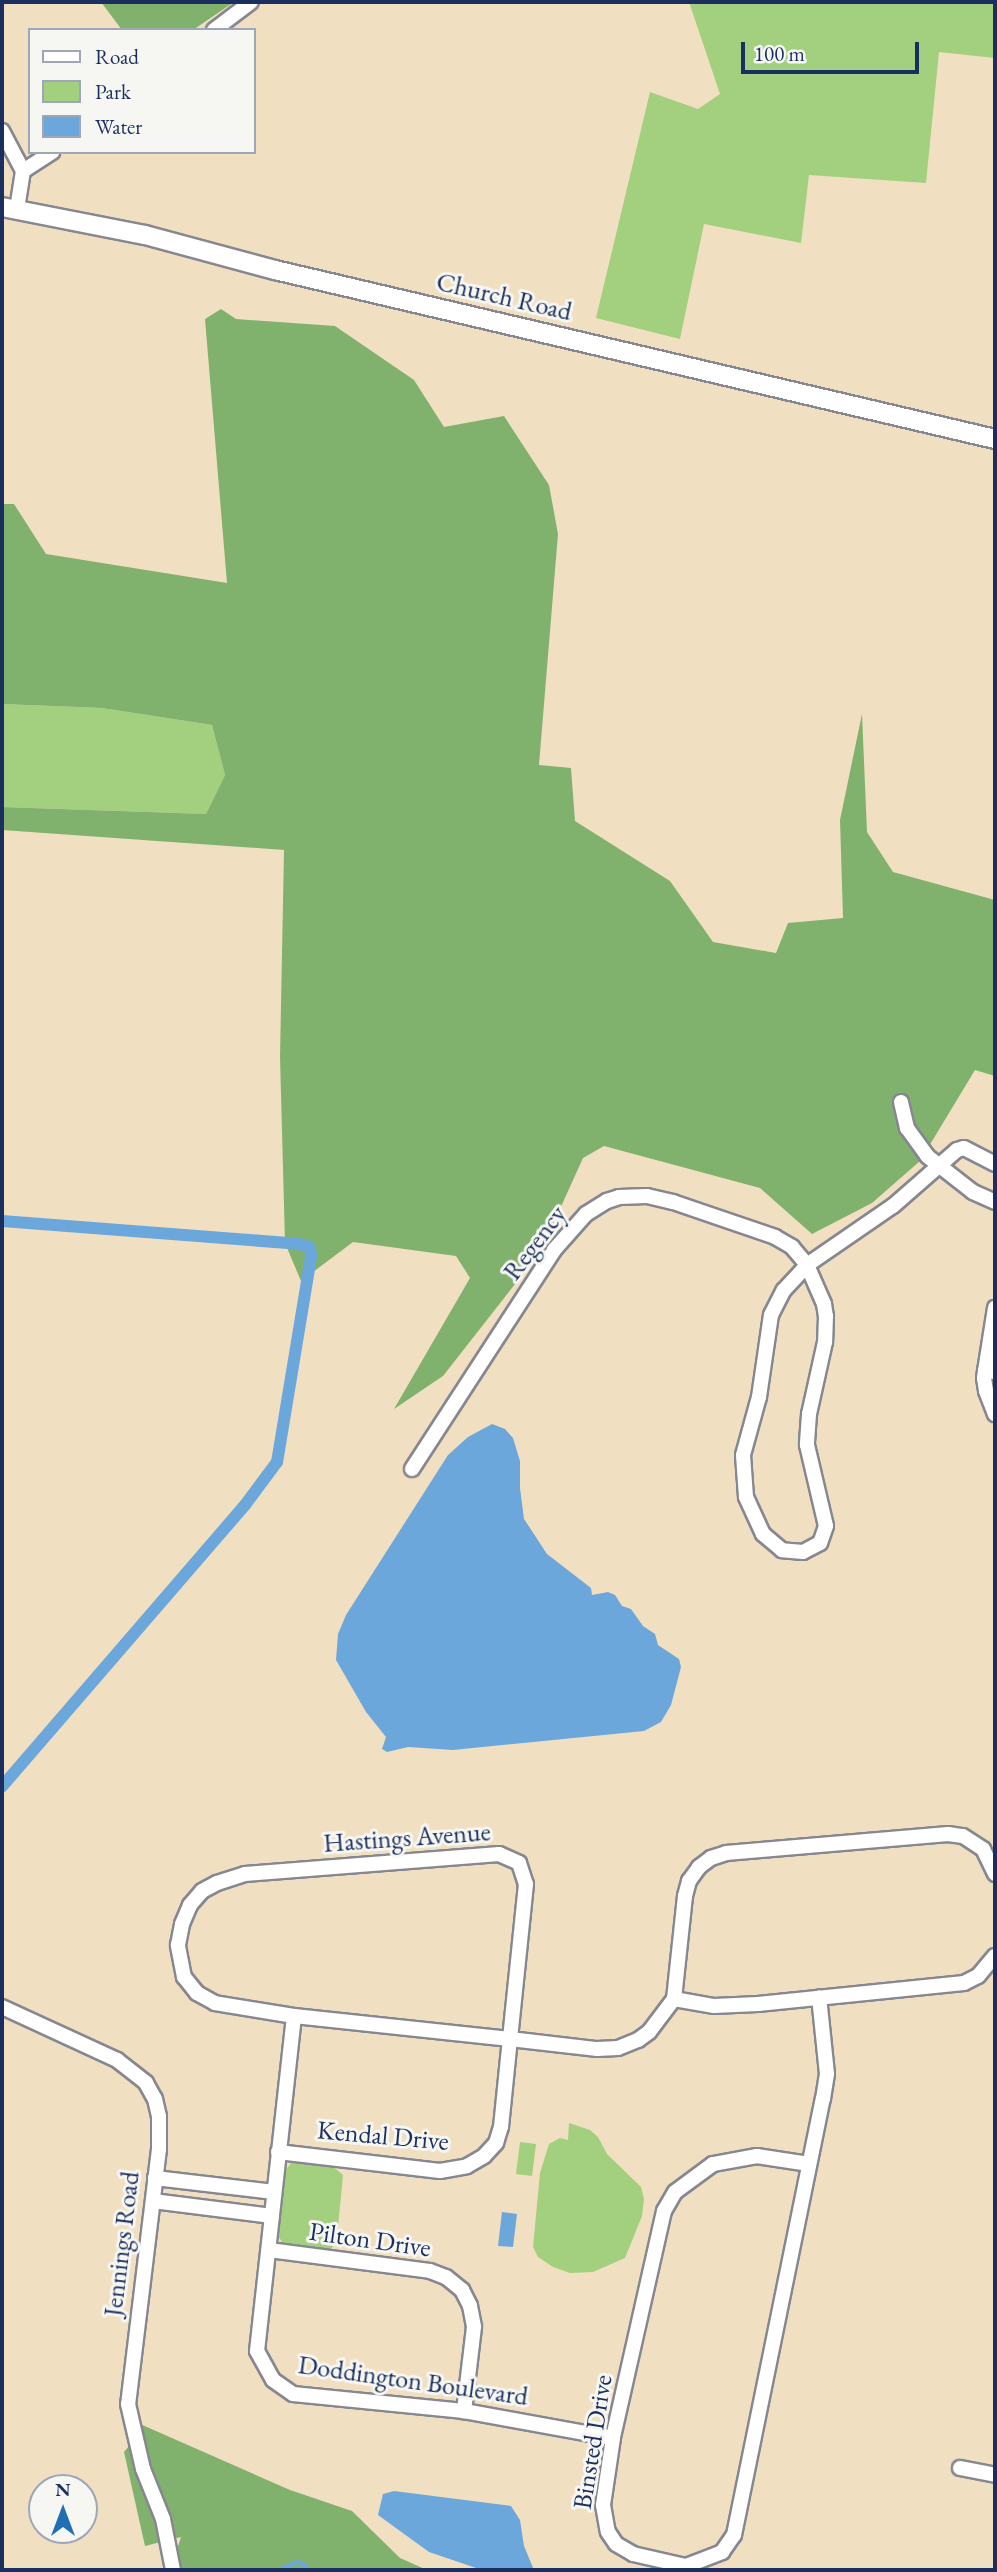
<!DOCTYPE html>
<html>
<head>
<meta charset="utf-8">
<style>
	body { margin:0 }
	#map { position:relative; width:997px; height:2572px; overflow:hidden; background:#f1dfc1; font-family:"EB Garamond",serif }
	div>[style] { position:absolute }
	.green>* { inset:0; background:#a2d07e }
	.forest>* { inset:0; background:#81b26d }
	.water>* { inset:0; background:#6ca7dc }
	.stream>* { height:3.5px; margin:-1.75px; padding:0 1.75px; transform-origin:1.75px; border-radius:1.75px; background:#6ca7dc }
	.canal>* { height:12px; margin:-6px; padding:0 6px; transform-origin:6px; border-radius:6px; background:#6ca7dc }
	.roads { filter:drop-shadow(2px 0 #868790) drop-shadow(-2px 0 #868790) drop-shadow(0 2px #868790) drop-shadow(0 -2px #868790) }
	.minor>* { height:14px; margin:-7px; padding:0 7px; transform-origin:7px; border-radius:7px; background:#fff }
	.major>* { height:18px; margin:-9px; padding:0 9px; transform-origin:9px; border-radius:9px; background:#fff }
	span { translate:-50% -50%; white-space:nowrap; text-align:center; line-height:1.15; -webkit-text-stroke:6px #f6f6f2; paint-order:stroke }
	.street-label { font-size:26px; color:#1b2f5e }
	.frame { position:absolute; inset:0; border:4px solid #1b2f5e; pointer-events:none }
	.legend { position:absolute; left:28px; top:28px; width:228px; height:126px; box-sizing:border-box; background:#f6f6f2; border:2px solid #9ea6b7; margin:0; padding:9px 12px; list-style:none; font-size:21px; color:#1b2f5e }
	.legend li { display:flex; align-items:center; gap:14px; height:35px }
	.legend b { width:35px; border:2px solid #9ea6b7 }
	.north { position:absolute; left:28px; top:2474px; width:70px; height:70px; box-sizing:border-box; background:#f6f6f2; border:2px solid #9ea6b7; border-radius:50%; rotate:0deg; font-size:19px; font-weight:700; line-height:28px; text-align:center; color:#1b2f5e }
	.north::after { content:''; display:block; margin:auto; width:24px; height:32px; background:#1f6fb2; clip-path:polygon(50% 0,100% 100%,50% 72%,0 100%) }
	.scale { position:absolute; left:741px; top:42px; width:178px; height:32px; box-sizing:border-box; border:4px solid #1b2f5e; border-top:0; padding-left:9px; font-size:21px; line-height:24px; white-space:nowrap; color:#1b2f5e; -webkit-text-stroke:5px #f6f6f2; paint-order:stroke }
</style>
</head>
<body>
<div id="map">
	<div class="green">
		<div style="clip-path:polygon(689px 2px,995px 2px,995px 58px,939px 52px,926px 183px,809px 175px,801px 243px,704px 224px,680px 339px,596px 318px,650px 92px,698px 109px,720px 94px)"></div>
		<div style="clip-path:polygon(2px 704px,102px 708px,212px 725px,225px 775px,206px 814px,2px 807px)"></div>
		<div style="clip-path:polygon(569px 2123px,590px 2130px,598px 2137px,607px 2154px,641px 2187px,644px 2199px,642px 2216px,625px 2258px,593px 2272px,570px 2273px,553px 2267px,538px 2257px,533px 2247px,540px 2173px,549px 2144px,560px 2138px,568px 2140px)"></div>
		<div style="clip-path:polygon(520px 2142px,536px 2144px,532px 2176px,516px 2174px)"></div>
		<div style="clip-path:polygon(300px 2160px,330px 2164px,343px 2175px,337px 2237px,332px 2248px,327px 2251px,284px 2245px,278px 2236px,286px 2170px,291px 2163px)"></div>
	</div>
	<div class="forest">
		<div style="clip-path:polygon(101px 2px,234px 2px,193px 30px,122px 30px)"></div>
		<div style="clip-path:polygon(221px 309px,236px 319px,335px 326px,414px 380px,444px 427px,504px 416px,549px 485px,558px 534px,539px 765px,571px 768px,575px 821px,670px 881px,713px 942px,776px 953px,788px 923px,843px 918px,840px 820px,862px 714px,867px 832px,893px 872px,995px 900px,995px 1076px,975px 1070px,920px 1161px,872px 1203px,812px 1234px,760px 1188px,604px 1146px,583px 1158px,541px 1251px,443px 1376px,394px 1409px,470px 1278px,456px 1256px,353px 1242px,301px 1281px,285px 1243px,280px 1057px,284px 850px,2px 830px,2px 807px,206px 814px,225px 775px,212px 725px,102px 708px,2px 704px,2px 504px,14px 504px,46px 554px,227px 583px,205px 319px)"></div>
		<div style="clip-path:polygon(131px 2420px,290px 2490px,352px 2511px,400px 2558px,427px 2570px,173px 2570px,171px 2568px,181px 2537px,145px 2546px,124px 2452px,135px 2439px)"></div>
	</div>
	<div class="water">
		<div style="clip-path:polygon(492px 1424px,505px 1429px,513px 1438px,520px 1461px,520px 1488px,524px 1519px,547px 1554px,591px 1588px,592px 1595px,608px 1592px,615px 1595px,622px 1606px,631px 1609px,643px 1626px,655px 1634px,658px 1645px,679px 1659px,681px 1667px,671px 1705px,661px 1722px,644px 1731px,453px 1750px,408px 1747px,387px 1752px,382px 1749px,386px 1737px,366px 1712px,336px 1660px,338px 1634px,346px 1615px,448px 1455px,468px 1437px)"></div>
		<div style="clip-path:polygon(502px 2212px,517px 2214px,513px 2247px,498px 2246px)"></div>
		<div style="clip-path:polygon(394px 2491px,511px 2506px,520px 2520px,524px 2546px,534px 2570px,482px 2570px,429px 2552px,378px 2515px,383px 2494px)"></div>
	</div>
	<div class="stream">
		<div style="left:278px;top:2570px;width:21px;rotate:-23deg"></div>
		<div style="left:297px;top:2562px;width:9px;rotate:21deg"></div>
		<div style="left:305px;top:2565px;width:5px;rotate:68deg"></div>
	</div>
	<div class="canal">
		<div style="left:2px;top:1221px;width:297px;rotate:4.4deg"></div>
		<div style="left:298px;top:1244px;width:12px;rotate:14deg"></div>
		<div style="left:310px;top:1247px;width:10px;rotate:84deg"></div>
		<div style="left:311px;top:1257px;width:208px;rotate:99.4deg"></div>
		<div style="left:277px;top:1462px;width:54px;rotate:126.7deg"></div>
		<div style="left:245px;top:1505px;width:372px;rotate:130.8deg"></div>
	</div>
	<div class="roads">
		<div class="minor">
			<div style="left:214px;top:30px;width:46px;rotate:-37.1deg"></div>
			<div style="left:2px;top:131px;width:45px;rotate:62.3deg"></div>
			<div style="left:23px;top:171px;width:39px;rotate:99deg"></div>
			<div style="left:23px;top:171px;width:35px;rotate:-33deg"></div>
			<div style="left:901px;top:1102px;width:27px;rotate:77deg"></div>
			<div style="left:907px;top:1128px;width:34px;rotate:54deg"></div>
			<div style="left:927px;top:1156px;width:58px;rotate:38deg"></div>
			<div style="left:973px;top:1192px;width:24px;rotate:24deg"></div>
			<div style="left:807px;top:1265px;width:43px;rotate:66.4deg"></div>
			<div style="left:824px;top:1304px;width:12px;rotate:81deg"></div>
			<div style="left:826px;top:1316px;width:26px;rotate:92deg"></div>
			<div style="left:825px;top:1342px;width:74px;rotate:102.5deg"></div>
			<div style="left:809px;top:1414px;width:31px;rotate:94deg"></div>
			<div style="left:807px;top:1445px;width:83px;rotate:76.8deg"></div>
			<div style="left:826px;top:1526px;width:18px;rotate:109deg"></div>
			<div style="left:820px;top:1543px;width:19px;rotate:152deg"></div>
			<div style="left:803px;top:1552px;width:21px;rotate:-175deg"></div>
			<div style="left:782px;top:1550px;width:25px;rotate:-140deg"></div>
			<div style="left:763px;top:1534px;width:41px;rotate:-114.7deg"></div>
			<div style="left:746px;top:1497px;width:42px;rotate:-94.1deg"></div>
			<div style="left:743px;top:1455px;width:60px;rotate:-74.6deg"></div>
			<div style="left:759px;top:1397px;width:83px;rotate:-81.7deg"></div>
			<div style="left:771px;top:1315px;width:28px;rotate:-63deg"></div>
			<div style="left:784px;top:1290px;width:34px;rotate:-47deg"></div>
			<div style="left:985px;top:1371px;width:64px;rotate:-81deg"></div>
			<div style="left:995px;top:1372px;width:10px;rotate:-174deg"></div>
			<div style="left:985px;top:1371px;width:7px;rotate:98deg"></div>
			<div style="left:984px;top:1378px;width:13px;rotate:81deg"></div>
			<div style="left:986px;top:1391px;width:25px;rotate:69deg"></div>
			<div style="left:412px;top:1469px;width:261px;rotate:-57deg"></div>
			<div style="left:554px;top:1250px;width:48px;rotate:-48.4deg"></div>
			<div style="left:586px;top:1214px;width:25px;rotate:-32deg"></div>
			<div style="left:607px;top:1201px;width:13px;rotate:-18deg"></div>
			<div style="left:619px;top:1197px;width:28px;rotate:-2deg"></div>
			<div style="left:647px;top:1196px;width:27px;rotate:13deg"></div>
			<div style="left:673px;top:1202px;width:108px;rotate:18.9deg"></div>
			<div style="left:775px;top:1237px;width:20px;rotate:30deg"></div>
			<div style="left:792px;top:1247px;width:23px;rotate:50deg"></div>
			<div style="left:807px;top:1265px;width:104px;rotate:-34.5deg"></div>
			<div style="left:893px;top:1206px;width:85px;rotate:-41.2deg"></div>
			<div style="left:957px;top:1150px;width:7px;rotate:-16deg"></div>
			<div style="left:964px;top:1148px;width:35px;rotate:27deg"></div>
			<div style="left:499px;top:1854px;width:22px;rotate:24deg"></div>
			<div style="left:519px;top:1863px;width:22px;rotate:72deg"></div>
			<div style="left:526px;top:1884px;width:156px;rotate:95.9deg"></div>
			<div style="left:510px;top:2039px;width:217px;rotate:-173.9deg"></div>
			<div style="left:294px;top:2016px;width:80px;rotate:-170.7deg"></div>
			<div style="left:215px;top:2003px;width:21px;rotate:-151deg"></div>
			<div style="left:197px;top:1993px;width:21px;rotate:-129deg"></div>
			<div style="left:184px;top:1977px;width:33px;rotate:-101deg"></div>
			<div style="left:178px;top:1945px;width:21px;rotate:-79deg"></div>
			<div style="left:182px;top:1924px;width:21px;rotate:-67deg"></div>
			<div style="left:190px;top:1905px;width:18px;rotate:-49deg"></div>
			<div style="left:202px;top:1891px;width:17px;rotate:-28deg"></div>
			<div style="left:217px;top:1883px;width:29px;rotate:-18deg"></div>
			<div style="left:245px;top:1874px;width:255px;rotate:-4.5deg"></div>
			<div style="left:674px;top:1999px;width:104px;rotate:-83.9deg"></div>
			<div style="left:685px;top:1896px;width:16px;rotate:-75deg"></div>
			<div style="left:689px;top:1881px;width:17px;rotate:-54deg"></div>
			<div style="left:699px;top:1867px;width:15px;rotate:-37deg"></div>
			<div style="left:711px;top:1858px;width:16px;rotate:-18deg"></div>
			<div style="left:726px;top:1853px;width:223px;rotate:-4.9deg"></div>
			<div style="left:948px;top:1834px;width:15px;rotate:8deg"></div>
			<div style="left:963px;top:1836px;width:24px;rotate:33deg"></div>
			<div style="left:983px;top:1849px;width:28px;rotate:64deg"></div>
			<div style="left:2px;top:2007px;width:127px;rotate:24.7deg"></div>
			<div style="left:117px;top:2060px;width:37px;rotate:38deg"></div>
			<div style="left:146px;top:2083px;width:18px;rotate:61deg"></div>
			<div style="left:155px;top:2099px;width:17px;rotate:77deg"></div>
			<div style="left:159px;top:2116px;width:33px;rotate:90deg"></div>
			<div style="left:159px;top:2149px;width:257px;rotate:96.9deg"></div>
			<div style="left:128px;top:2404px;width:67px;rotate:77deg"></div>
			<div style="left:143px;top:2469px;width:54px;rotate:68.2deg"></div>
			<div style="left:163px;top:2519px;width:52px;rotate:78.9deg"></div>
			<div style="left:294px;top:2016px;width:337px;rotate:96.3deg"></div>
			<div style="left:257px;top:2351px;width:33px;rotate:61deg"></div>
			<div style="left:273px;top:2380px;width:24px;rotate:35deg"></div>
			<div style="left:293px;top:2394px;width:172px;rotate:5.7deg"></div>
			<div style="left:464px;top:2411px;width:151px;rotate:10.3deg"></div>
			<div style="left:278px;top:2152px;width:163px;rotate:6.7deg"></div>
			<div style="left:440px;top:2171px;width:27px;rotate:-10deg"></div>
			<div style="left:467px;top:2166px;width:20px;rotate:-30deg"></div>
			<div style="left:484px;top:2156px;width:18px;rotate:-47deg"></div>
			<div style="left:496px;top:2143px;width:17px;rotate:-73deg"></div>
			<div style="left:501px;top:2127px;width:88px;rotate:-84.2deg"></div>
			<div style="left:510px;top:2039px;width:88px;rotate:6.6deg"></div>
			<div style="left:597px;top:2049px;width:21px;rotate:-3deg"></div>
			<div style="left:618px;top:2048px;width:22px;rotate:-22deg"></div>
			<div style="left:638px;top:2040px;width:14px;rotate:-36deg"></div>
			<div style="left:649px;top:2032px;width:41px;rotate:-52.9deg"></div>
			<div style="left:674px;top:1999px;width:41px;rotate:9.9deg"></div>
			<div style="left:714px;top:2006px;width:44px;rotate:-2.6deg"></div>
			<div style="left:758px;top:2004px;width:207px;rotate:-5.8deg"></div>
			<div style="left:964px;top:1983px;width:16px;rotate:-27deg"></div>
			<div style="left:978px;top:1976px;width:26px;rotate:-50deg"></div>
			<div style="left:809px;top:2164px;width:53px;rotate:-171.3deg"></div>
			<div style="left:757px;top:2156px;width:45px;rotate:169.7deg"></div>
			<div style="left:713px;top:2164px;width:47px;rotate:143.6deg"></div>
			<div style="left:675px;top:2192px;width:22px;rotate:120deg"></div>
			<div style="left:664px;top:2211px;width:233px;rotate:102.7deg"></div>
			<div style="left:613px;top:2438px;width:68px;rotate:98.5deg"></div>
			<div style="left:603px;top:2505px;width:27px;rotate:80deg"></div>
			<div style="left:608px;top:2532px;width:14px;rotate:56deg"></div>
			<div style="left:616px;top:2544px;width:20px;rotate:30deg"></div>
			<div style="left:633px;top:2554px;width:54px;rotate:12.8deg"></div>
			<div style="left:686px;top:2566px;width:39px;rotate:-21deg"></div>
			<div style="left:722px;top:2552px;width:21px;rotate:-55deg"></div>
			<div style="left:734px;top:2535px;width:445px;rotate:-78.5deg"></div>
			<div style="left:823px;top:2099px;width:25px;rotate:-81deg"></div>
			<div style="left:827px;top:2074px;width:77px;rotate:-95.9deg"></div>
			<div style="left:155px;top:2178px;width:120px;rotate:6.7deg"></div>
			<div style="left:153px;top:2201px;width:120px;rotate:7.2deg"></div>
			<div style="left:269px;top:2250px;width:162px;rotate:7.4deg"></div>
			<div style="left:430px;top:2271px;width:17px;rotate:21deg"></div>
			<div style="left:446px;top:2277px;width:21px;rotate:39deg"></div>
			<div style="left:462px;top:2290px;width:18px;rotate:63deg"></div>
			<div style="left:470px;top:2306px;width:21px;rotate:79deg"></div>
			<div style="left:474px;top:2327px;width:85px;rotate:96.8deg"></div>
			<div style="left:960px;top:2468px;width:36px;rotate:11deg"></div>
		</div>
		<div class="major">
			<div style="left:2px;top:207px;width:146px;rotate:11.1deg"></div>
			<div style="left:145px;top:235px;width:135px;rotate:15.1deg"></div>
			<div style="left:275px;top:270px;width:740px;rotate:13.21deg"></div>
		</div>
	</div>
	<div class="street-label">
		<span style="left:504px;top:297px;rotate:13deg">Church Road</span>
		<span style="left:535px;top:1243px;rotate:-53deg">Regency</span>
		<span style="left:407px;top:1838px;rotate:-4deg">Hastings Avenue</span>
		<span style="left:383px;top:2136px;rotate:5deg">Kendal Drive</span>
		<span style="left:370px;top:2240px;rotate:8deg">Pilton Drive</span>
		<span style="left:122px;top:2244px;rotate:-83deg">Jennings Road</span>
		<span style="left:413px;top:2381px;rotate:8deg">Doddington Boulevard</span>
		<span style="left:593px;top:2442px;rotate:-81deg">Binsted Drive</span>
	</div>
	<div class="frame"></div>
	<ul class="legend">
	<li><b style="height:9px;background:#fff"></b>Road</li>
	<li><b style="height:19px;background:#a2d07e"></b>Park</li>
	<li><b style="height:19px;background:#6ca7dc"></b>Water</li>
	</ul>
	<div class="north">N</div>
	<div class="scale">100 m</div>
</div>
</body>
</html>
